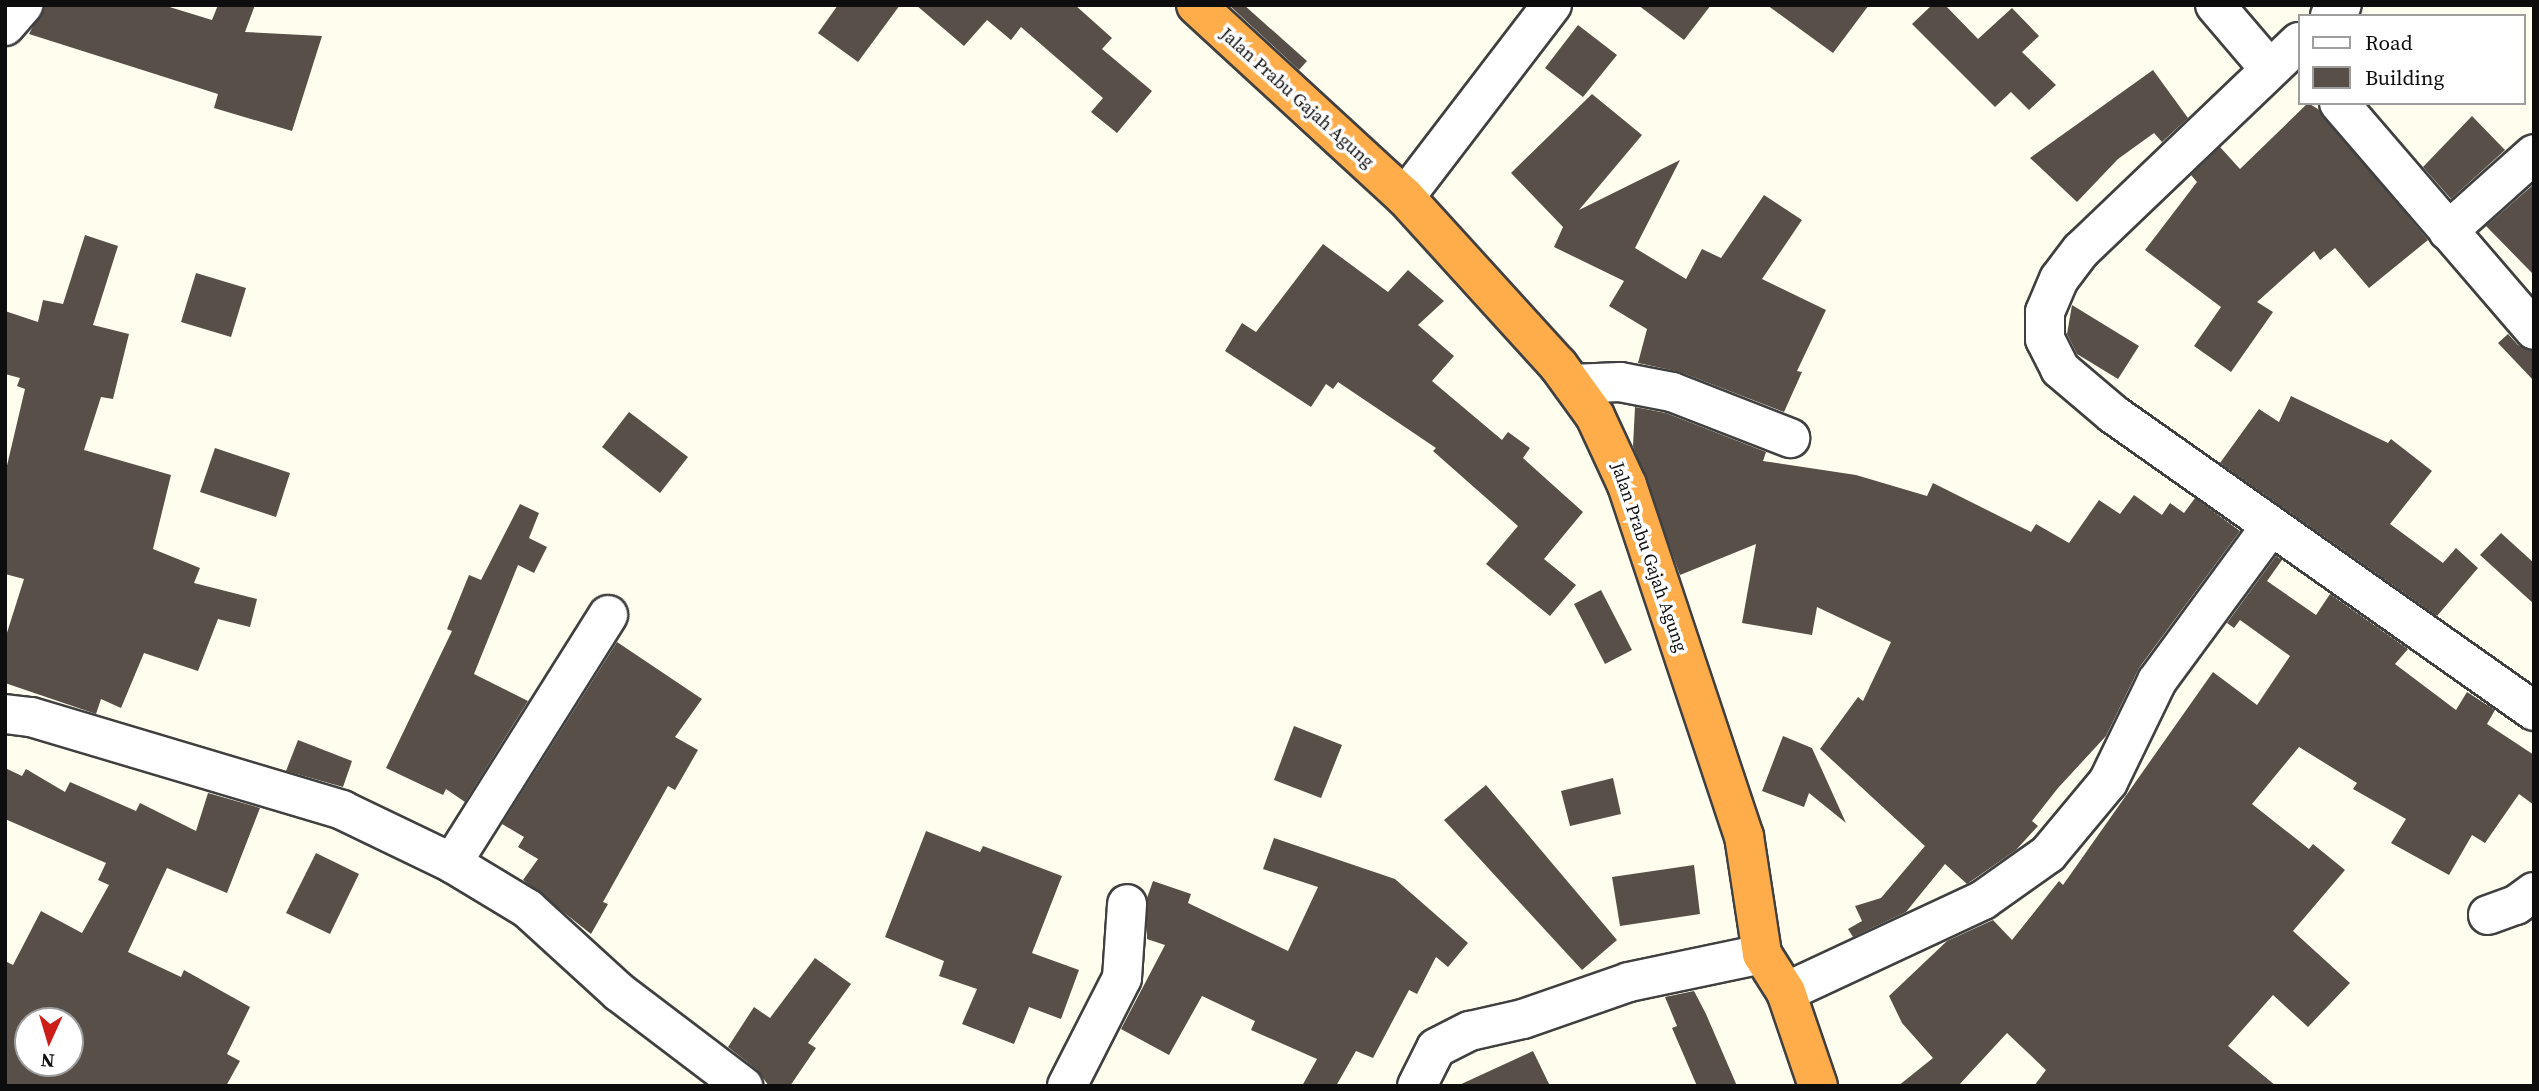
<!DOCTYPE html>
<html>
<head>
<meta charset="utf-8">
<style>
	body { margin:0 }
	#map { position:relative; width:2539px; height:1091px; overflow:hidden; background:#fffded; font-family:"Source Serif 4",serif }
	div>[style] { position:absolute }
	.building>* { inset:0; background:#574f48 }
	.roads { filter:drop-shadow(2px 0 #404040) drop-shadow(-2px 0 #404040) drop-shadow(0 2px #404040) drop-shadow(0 -2px #404040) }
	.minor>* { height:38px; margin:-19px; padding:0 19px; transform-origin:19px; border-radius:19px; background:#fff }
	.highway>* { height:38px; margin:-19px; padding:0 19px; transform-origin:19px; border-radius:19px; background:#ffad4b }
	span { translate:-50% -50%; white-space:nowrap; text-align:center; line-height:1.15; -webkit-text-stroke:7px #fff; paint-order:stroke }
	.street-label { font-size:18px; color:#0d0d0d }
	.frame { position:absolute; inset:0; border:7px solid #0d0d0d; pointer-events:none }
	.legend { position:absolute; left:2298px; top:14px; width:228px; height:91px; box-sizing:border-box; background:#fff; border:2px solid #9e9e9e; margin:0; padding:9px 12px; list-style:none; font-size:21px; color:#0d0d0d }
	.legend li { display:flex; align-items:center; gap:14px; height:35px }
	.legend b { width:35px; border:2px solid #9e9e9e }
	.north { position:absolute; left:14px; top:1007px; width:70px; height:70px; box-sizing:border-box; background:#fff; border:2px solid #9e9e9e; border-radius:50%; rotate:184deg; font-size:19px; font-weight:700; line-height:28px; text-align:center; color:#0d0d0d }
	.north::after { content:''; display:block; margin:auto; width:24px; height:32px; background:#cc1e17; clip-path:polygon(50% 0,100% 100%,50% 72%,0 100%) }
</style>
</head>
<body>
<div id="map">
	<div class="building">
		<div style="clip-path:polygon(44px 5px,163px 5px,212px 20px,218px 5px,255px 5px,245px 32px,322px 36px,292px 131px,214px 108px,218px 94px,29px 34px)"></div>
		<div style="clip-path:polygon(838px 5px,900px 5px,858px 62px,818px 33px)"></div>
		<div style="clip-path:polygon(916px 5px,1075px 5px,1112px 38px,1102px 49px,1152px 91px,1117px 133px,1091px 112px,1103px 98px,1021px 27px,1011px 40px,987px 20px,964px 46px)"></div>
		<div style="clip-path:polygon(1229px 5px,1244px 5px,1307px 61px,1299px 70px)"></div>
		<div style="clip-path:polygon(1638px 5px,1711px 5px,1684px 40px)"></div>
		<div style="clip-path:polygon(1767px 5px,1869px 5px,1833px 53px)"></div>
		<div style="clip-path:polygon(1932px 5px,1945px 5px,1978px 39px,2012px 8px,2039px 36px,2022px 52px,2056px 85px,2029px 110px,2011px 92px,1995px 107px,1912px 24px)"></div>
		<div style="clip-path:polygon(1578px 25px,1617px 55px,1583px 97px,1545px 68px)"></div>
		<div style="clip-path:polygon(2153px 70px,2188px 118px,2162px 142px,2154px 133px,2118px 159px,2077px 202px,2030px 158px)"></div>
		<div style="clip-path:polygon(1592px 94px,1642px 135px,1579px 210px,1680px 160px,1635px 248px,1686px 279px,1702px 249px,1721px 258px,1764px 195px,1802px 220px,1762px 279px,1826px 310px,1797px 371px,1802px 372px,1784px 412px,1680px 372px,1638px 363px,1647px 329px,1609px 306px,1624px 281px,1554px 247px,1563px 227px,1511px 173px)"></div>
		<div style="clip-path:polygon(2308px 103px,2318px 109px,2428px 240px,2369px 288px,2335px 248px,2320px 260px,2314px 251px,2257px 302px,2273px 312px,2231px 372px,2194px 346px,2221px 307px,2145px 250px,2197px 182px,2191px 175px,2220px 147px,2240px 169px)"></div>
		<div style="clip-path:polygon(2472px 116px,2505px 150px,2451px 199px,2423px 167px)"></div>
		<div style="clip-path:polygon(2534px 184px,2534px 275px,2486px 226px)"></div>
		<div style="clip-path:polygon(85px 235px,118px 246px,93px 325px,129px 334px,113px 399px,101px 397px,84px 450px,171px 475px,153px 549px,200px 568px,194px 583px,257px 599px,250px 627px,218px 619px,198px 671px,144px 653px,121px 708px,101px 699px,96px 714px,5px 683px,5px 639px,24px 579px,5px 574px,5px 474px,25px 389px,17px 386px,20px 378px,5px 374px,5px 311px,38px 322px,43px 300px,63px 304px)"></div>
		<div style="clip-path:polygon(1323px 244px,1388px 292px,1408px 270px,1444px 301px,1418px 325px,1454px 356px,1432px 381px,1502px 440px,1508px 432px,1530px 448px,1523px 458px,1583px 512px,1544px 559px,1576px 585px,1550px 616px,1486px 564px,1518px 526px,1433px 451px,1436px 448px,1338px 382px,1333px 389px,1326px 384px,1311px 407px,1225px 351px,1242px 323px,1256px 332px)"></div>
		<div style="clip-path:polygon(196px 273px,246px 288px,231px 337px,181px 322px)"></div>
		<div style="clip-path:polygon(2072px 305px,2139px 346px,2118px 379px,2077px 354px,2067px 334px)"></div>
		<div style="clip-path:polygon(2508px 334px,2518px 345px,2534px 351px,2534px 381px,2498px 343px)"></div>
		<div style="clip-path:polygon(2291px 396px,2388px 443px,2391px 439px,2432px 471px,2390px 524px,2443px 563px,2456px 548px,2478px 568px,2437px 616px,2220px 463px,2259px 409px,2279px 422px)"></div>
		<div style="clip-path:polygon(1635px 407px,1666px 413px,1766px 452px,1763px 461px,1856px 475px,1927px 496px,1933px 483px,2031px 532px,2036px 524px,2069px 543px,2099px 500px,2120px 514px,2134px 495px,2162px 515px,2170px 503px,2184px 513px,2195px 498px,2240px 531px,2139px 668px,2106px 736px,2058px 788px,2032px 821px,2038px 826px,2016px 850px,1967px 884px,1945px 864px,1906px 912px,1853px 937px,1848px 929px,1862px 921px,1855px 906px,1881px 898px,1925px 846px,1820px 749px,1858px 697px,1863px 701px,1891px 642px,1817px 607px,1812px 635px,1742px 623px,1756px 544px,1680px 575px,1633px 446px)"></div>
		<div style="clip-path:polygon(629px 412px,688px 457px,660px 493px,602px 447px)"></div>
		<div style="clip-path:polygon(215px 448px,290px 473px,276px 517px,200px 492px)"></div>
		<div style="clip-path:polygon(520px 504px,539px 513px,529px 538px,547px 547px,534px 573px,518px 565px,474px 674px,528px 701px,465px 802px,446px 789px,443px 795px,386px 768px,452px 631px,447px 629px,469px 575px,481px 580px)"></div>
		<div style="clip-path:polygon(2501px 533px,2534px 563px,2534px 604px,2480px 555px)"></div>
		<div style="clip-path:polygon(2276px 556px,2282px 560px,2267px 581px,2316px 615px,2330px 594px,2408px 649px,2395px 664px,2456px 710px,2467px 692px,2495px 710px,2487px 724px,2534px 755px,2534px 805px,2519px 794px,2485px 843px,2472px 835px,2449px 875px,2391px 843px,2406px 819px,2353px 789px,2357px 783px,2299px 747px,2252px 804px,2309px 849px,2313px 844px,2345px 870px,2293px 931px,2350px 983px,2308px 1027px,2273px 995px,2228px 1046px,2276px 1086px,2034px 1086px,2046px 1070px,2007px 1033px,1958px 1086px,1898px 1086px,1933px 1058px,1902px 1023px,1889px 996px,1947px 941px,1993px 920px,2012px 940px,2059px 881px,2063px 885px,2213px 672px,2257px 705px,2290px 656px,2240px 620px,2234px 628px,2227px 623px)"></div>
		<div style="clip-path:polygon(1601px 590px,1632px 650px,1605px 664px,1574px 604px)"></div>
		<div style="clip-path:polygon(617px 642px,702px 699px,675px 737px,698px 750px,675px 790px,668px 786px,603px 902px,608px 904px,591px 934px,523px 880px,538px 859px,518px 847px,524px 837px,502px 824px)"></div>
		<div style="clip-path:polygon(1294px 726px,1342px 745px,1321px 798px,1274px 780px)"></div>
		<div style="clip-path:polygon(1783px 736px,1812px 748px,1846px 823px,1809px 793px,1804px 807px,1762px 791px)"></div>
		<div style="clip-path:polygon(298px 740px,352px 761px,343px 787px,286px 771px)"></div>
		<div style="clip-path:polygon(evenodd,5px 768px,22px 776px,26px 769px,65px 792px,70px 782px,136px 811px,140px 803px,196px 831px,208px 793px,260px 808px,227px 893px,167px 868px,128px 952px,181px 977px,184px 970px,250px 1007px,227px 1054px,240px 1061px,226px 1086px,5px 1086px,5px 961px,13px 965px,41px 911px,82px 933px,109px 885px,98px 880px,106px 863px,5px 819px,5px 768px,28px 1021px,70px 1021px,70px 1063px,28px 1063px,28px 1021px)"></div>
		<div style="clip-path:polygon(1613px 778px,1621px 814px,1570px 826px,1561px 791px)"></div>
		<div style="clip-path:polygon(1486px 785px,1617px 940px,1582px 970px,1444px 820px)"></div>
		<div style="clip-path:polygon(926px 831px,980px 852px,983px 846px,1062px 876px,1032px 953px,1079px 970px,1061px 1019px,1029px 1007px,1014px 1044px,962px 1024px,977px 989px,939px 976px,944px 961px,885px 937px)"></div>
		<div style="clip-path:polygon(1274px 838px,1395px 879px,1468px 943px,1448px 967px,1436px 957px,1417px 994px,1409px 990px,1373px 1058px,1356px 1051px,1336px 1086px,1302px 1086px,1317px 1059px,1251px 1030px,1255px 1021px,1202px 996px,1169px 1055px,1121px 1029px,1165px 945px,1147px 939px,1147px 898px,1153px 881px,1191px 894px,1188px 903px,1288px 951px,1318px 887px,1263px 869px)"></div>
		<div style="clip-path:polygon(316px 853px,359px 874px,330px 934px,286px 913px)"></div>
		<div style="clip-path:polygon(1694px 865px,1700px 914px,1620px 926px,1612px 877px)"></div>
		<div style="clip-path:polygon(815px 958px,851px 984px,808px 1043px,816px 1048px,790px 1086px,769px 1086px,756px 1069px,728px 1047px,754px 1007px,770px 1018px)"></div>
		<div style="clip-path:polygon(1694px 991px,1706px 1014px,1737px 1086px,1697px 1086px,1672px 1028px,1677px 1026px,1665px 997px)"></div>
		<div style="clip-path:polygon(1533px 1051px,1550px 1086px,1457px 1086px)"></div>
	</div>
	<div class="roads">
		<div class="minor">
			<div style="left:2215px;top:5px;width:82px;rotate:49.5deg"></div>
			<div style="left:2330px;top:16px;width:16px;rotate:-43deg"></div>
			<div style="left:5px;top:26px;width:28px;rotate:-49deg"></div>
			<div style="left:2299px;top:42px;width:301px;rotate:136.3deg"></div>
			<div style="left:2081px;top:250px;width:36px;rotate:127deg"></div>
			<div style="left:2059px;top:279px;width:36px;rotate:113deg"></div>
			<div style="left:2045px;top:312px;width:27px;rotate:90deg"></div>
			<div style="left:2045px;top:339px;width:34px;rotate:63deg"></div>
			<div style="left:2060px;top:369px;width:70px;rotate:40.3deg"></div>
			<div style="left:2113px;top:414px;width:515px;rotate:35.2deg"></div>
			<div style="left:2339px;top:103px;width:299px;rotate:49.3deg"></div>
			<div style="left:1405px;top:197px;width:242px;rotate:-52.6deg"></div>
			<div style="left:2448px;top:231px;width:115px;rotate:-41.8deg"></div>
			<div style="left:1572px;top:384px;width:48px;rotate:-2.4deg"></div>
			<div style="left:1620px;top:382px;width:53px;rotate:10.9deg"></div>
			<div style="left:1672px;top:392px;width:127px;rotate:21.3deg"></div>
			<div style="left:5px;top:714px;width:26px;rotate:7deg"></div>
			<div style="left:31px;top:717px;width:325px;rotate:16.6deg"></div>
			<div style="left:342px;top:810px;width:122px;rotate:25.7deg"></div>
			<div style="left:452px;top:863px;width:89px;rotate:31.2deg"></div>
			<div style="left:528px;top:909px;width:123px;rotate:42.4deg"></div>
			<div style="left:619px;top:992px;width:156px;rotate:37.2deg"></div>
			<div style="left:452px;top:863px;width:293px;rotate:-57.8deg"></div>
			<div style="left:2488px;top:915px;width:30px;rotate:-20deg"></div>
			<div style="left:2516px;top:905px;width:22px;rotate:-36deg"></div>
			<div style="left:1786px;top:992px;width:217px;rotate:-25deg"></div>
			<div style="left:1983px;top:900px;width:80px;rotate:-35.3deg"></div>
			<div style="left:2048px;top:854px;width:94px;rotate:-50.2deg"></div>
			<div style="left:2108px;top:782px;width:112px;rotate:-64.1deg"></div>
			<div style="left:2157px;top:681px;width:192px;rotate:-53.7deg"></div>
			<div style="left:1067px;top:1086px;width:121px;rotate:-63deg"></div>
			<div style="left:1122px;top:978px;width:74px;rotate:-86.1deg"></div>
			<div style="left:1417px;top:1086px;width:42px;rotate:-63.4deg"></div>
			<div style="left:1436px;top:1048px;width:38px;rotate:-27deg"></div>
			<div style="left:1470px;top:1031px;width:54px;rotate:-12.8deg"></div>
			<div style="left:1523px;top:1019px;width:112px;rotate:-19.2deg"></div>
			<div style="left:1629px;top:982px;width:136px;rotate:-11.9deg"></div>
		</div>
		<div class="highway">
			<div style="left:1196px;top:5px;width:284px;rotate:42.6deg"></div>
			<div style="left:1405px;top:197px;width:227px;rotate:47.7deg"></div>
			<div style="left:1558px;top:365px;width:63px;rotate:54deg"></div>
			<div style="left:1595px;top:416px;width:76px;rotate:65.1deg"></div>
			<div style="left:1627px;top:485px;width:370px;rotate:71.6deg"></div>
			<div style="left:1744px;top:836px;width:119px;rotate:81.3deg"></div>
			<div style="left:1762px;top:954px;width:45px;rotate:57.7deg"></div>
			<div style="left:1786px;top:992px;width:99px;rotate:71.2deg"></div>
		</div>
	</div>
	<div class="street-label">
		<span style="left:1297px;top:98px;rotate:42deg">Jalan Prabu Gajah Agung</span>
		<span style="left:1649px;top:557px;rotate:71deg">Jalan Prabu Gajah Agung</span>
	</div>
	<div class="frame"></div>
	<ul class="legend">
	<li><b style="height:9px;background:#fff"></b>Road</li>
	<li><b style="height:19px;background:#574f48"></b>Building</li>
	</ul>
	<div class="north">N</div>
</div>
</body>
</html>
